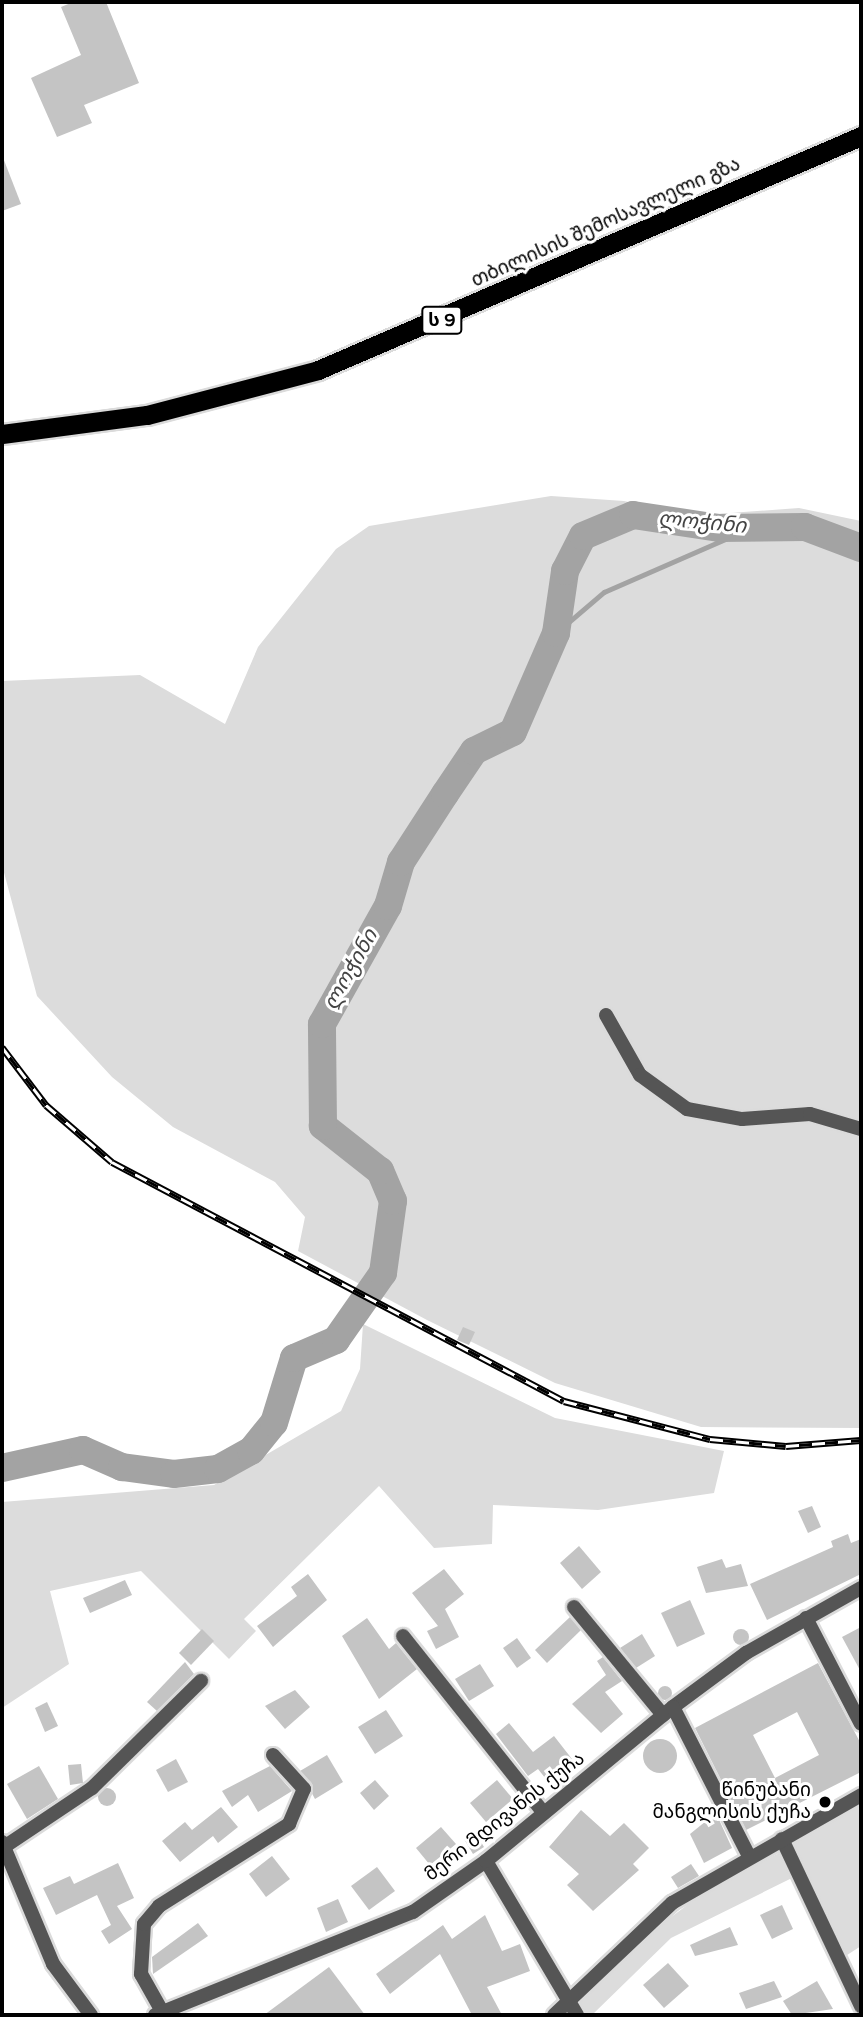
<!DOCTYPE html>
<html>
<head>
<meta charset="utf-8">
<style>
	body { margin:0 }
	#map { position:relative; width:863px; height:2017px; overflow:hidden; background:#fff; font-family:"Varela Round","Noto Sans Georgian",sans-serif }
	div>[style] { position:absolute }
	.green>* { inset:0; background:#dcdcdc }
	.stream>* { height:4.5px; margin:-2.25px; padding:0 2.25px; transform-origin:2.25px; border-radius:2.25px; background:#a3a3a3 }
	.river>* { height:28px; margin:-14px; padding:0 14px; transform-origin:14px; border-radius:14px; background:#a3a3a3 }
	.building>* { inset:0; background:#c4c4c4 }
	.round { border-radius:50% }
	.roads { filter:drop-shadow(2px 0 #dbdbdb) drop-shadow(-2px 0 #dbdbdb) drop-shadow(0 2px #dbdbdb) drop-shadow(0 -2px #dbdbdb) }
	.minor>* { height:14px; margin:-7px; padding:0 7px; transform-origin:7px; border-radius:7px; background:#555 }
	.tertiary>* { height:14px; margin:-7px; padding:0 7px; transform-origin:7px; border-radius:7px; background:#555 }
	.trunk>* { height:19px; margin:-9.5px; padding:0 9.5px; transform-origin:9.5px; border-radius:9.5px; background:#000 }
	.rail>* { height:7px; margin-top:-3.5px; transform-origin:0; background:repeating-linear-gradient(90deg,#fff 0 13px,#000 0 26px); box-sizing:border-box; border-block:2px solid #000 }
	.dots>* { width:19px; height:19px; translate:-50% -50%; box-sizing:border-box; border:4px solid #fff; border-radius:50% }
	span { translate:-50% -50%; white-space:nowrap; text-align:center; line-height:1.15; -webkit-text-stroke:6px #fff; paint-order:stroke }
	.shield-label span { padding:2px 5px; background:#fff; border:2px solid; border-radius:5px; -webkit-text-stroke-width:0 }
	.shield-label { font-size:18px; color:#000; font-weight:700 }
	.street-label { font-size:19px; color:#000 }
	.poi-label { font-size:19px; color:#000 }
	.right { translate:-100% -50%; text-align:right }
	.water-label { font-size:21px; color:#444; font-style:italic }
	.frame { position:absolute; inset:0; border:4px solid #000; pointer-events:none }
</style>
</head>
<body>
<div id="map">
	<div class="green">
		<div style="clip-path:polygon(551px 496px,624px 501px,689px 516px,799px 508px,861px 521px,861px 1428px,701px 1427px,555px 1383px,427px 1320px,298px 1251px,305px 1217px,275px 1182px,173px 1127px,112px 1077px,37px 996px,2px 865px,2px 681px,140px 675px,225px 724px,258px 647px,336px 549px,369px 526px)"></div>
		<div style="clip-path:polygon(363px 1324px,555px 1418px,724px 1451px,714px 1493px,598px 1510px,493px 1505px,492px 1544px,434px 1548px,379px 1486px,244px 1619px,256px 1631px,229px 1659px,141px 1571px,50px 1591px,69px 1664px,2px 1708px,2px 1502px,214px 1485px,341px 1411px,360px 1369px)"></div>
		<div style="clip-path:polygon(861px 1804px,861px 1946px,844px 1957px,790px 1843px)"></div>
		<div style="clip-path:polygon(779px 1853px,794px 1877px,671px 1938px,592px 2015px,584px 2015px,578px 2003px,666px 1921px,703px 1893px)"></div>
	</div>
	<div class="stream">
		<div style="left:556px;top:633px;width:63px;rotate:-40.5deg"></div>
		<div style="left:604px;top:592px;width:167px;rotate:-23.6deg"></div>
	</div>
	<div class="river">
		<div style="left:2px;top:1468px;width:83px;rotate:-12.5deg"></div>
		<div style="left:83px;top:1450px;width:43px;rotate:23.6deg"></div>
		<div style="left:122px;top:1467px;width:52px;rotate:7.7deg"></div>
		<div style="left:174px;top:1474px;width:44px;rotate:-6.5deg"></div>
		<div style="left:218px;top:1469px;width:38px;rotate:-29deg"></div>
		<div style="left:251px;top:1451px;width:36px;rotate:-51deg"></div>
		<div style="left:274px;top:1423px;width:68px;rotate:-72.9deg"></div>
		<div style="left:294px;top:1358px;width:46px;rotate:-23.2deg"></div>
		<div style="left:336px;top:1340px;width:82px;rotate:-55deg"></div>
		<div style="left:383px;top:1273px;width:73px;rotate:-82.1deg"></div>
		<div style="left:393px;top:1201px;width:33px;rotate:-113deg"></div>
		<div style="left:380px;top:1171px;width:73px;rotate:-141.7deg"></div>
		<div style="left:323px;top:1126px;width:102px;rotate:-90.6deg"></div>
		<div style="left:322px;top:1024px;width:135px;rotate:-60.8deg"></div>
		<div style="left:388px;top:906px;width:46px;rotate:-73.5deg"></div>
		<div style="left:401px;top:862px;width:81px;rotate:-57.1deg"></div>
		<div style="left:445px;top:794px;width:52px;rotate:-56deg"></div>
		<div style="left:474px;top:751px;width:43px;rotate:-26deg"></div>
		<div style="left:513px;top:732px;width:108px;rotate:-66.5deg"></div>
		<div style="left:556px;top:633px;width:63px;rotate:-81.7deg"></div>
		<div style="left:565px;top:571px;width:39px;rotate:-63deg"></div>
		<div style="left:583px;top:536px;width:54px;rotate:-22.8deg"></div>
		<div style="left:633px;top:515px;width:87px;rotate:8.6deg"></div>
		<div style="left:719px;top:528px;width:86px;rotate:-0.7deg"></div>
		<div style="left:805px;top:527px;width:60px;rotate:20.6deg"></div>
	</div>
	<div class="building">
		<div style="clip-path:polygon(73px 2px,106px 2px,139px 83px,84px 105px,92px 123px,57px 137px,31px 78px,81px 55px,61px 7px)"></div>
		<div style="clip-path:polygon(2px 155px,21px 204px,2px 211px)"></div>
		<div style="clip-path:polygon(463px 1327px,475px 1332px,469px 1345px,457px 1340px)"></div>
		<div style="clip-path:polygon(812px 1506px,821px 1527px,808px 1533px,798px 1511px)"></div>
		<div style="clip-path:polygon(848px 1534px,851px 1543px,861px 1539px,861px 1574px,767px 1620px,750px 1584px,833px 1547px,831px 1541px)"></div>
		<div style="clip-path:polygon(579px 1546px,601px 1572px,582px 1589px,560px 1563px)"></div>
		<div style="clip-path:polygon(722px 1559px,726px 1568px,741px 1564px,748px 1586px,706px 1593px,697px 1567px)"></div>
		<div style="clip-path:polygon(444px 1569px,464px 1594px,445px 1609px,459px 1637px,436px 1649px,427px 1631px,438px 1626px,412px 1593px)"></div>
		<div style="clip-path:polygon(308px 1574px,327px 1600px,273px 1647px,257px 1626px,297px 1596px,291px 1587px)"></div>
		<div style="clip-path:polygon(125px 1580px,132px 1595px,90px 1613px,83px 1598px)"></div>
		<div style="clip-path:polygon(690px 1600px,705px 1634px,677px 1647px,661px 1613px)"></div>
		<div style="clip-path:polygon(570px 1617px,581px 1630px,547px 1663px,535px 1650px)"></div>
		<div style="clip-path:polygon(367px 1618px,389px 1649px,396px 1643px,417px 1669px,379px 1699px,342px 1636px)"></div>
		<div style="clip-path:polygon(861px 1627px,861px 1672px,842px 1637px)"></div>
		<div style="clip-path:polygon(202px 1629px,214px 1641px,191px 1665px,179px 1653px)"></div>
		<div class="round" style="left:733px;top:1629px;width:16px;height:16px"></div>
		<div style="clip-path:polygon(642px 1634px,655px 1656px,636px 1668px,620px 1648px)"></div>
		<div style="clip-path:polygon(517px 1638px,531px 1658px,517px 1668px,503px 1648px)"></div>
		<div style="clip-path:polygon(603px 1657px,622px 1681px,605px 1692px,623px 1714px,601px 1733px,572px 1704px,606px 1675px,597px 1661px)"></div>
		<div style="clip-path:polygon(185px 1662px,194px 1674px,157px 1711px,147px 1702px)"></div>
		<div style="clip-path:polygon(evenodd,818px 1663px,861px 1744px,861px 1772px,746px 1830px,695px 1728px,818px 1663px,797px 1712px,819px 1755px,775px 1778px,753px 1735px,797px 1712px)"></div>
		<div style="clip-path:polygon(480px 1664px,494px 1686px,469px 1701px,455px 1679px)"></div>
		<div class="round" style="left:658px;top:1686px;width:14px;height:14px"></div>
		<div style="clip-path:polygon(295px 1690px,310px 1707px,285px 1729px,265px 1706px)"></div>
		<div style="clip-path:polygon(47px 1702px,58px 1726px,45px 1732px,35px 1708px)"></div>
		<div style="clip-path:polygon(386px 1710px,403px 1736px,375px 1754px,358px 1727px)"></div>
		<div style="clip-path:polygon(509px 1723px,533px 1752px,554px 1736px,572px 1759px,546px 1779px,538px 1769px,528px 1776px,496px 1734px)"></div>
		<div class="round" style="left:643px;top:1739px;width:34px;height:34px"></div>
		<div style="clip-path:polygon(327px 1755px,343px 1782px,315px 1799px,300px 1771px)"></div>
		<div style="clip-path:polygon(176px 1759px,188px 1782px,168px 1792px,156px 1770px)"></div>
		<div style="clip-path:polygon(81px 1764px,83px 1783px,70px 1785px,68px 1765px)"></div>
		<div style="clip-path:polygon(39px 1766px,58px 1799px,27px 1819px,7px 1784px)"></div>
		<div style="clip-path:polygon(270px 1766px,292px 1791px,258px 1812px,248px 1795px,232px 1807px,222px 1791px)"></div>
		<div style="clip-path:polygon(375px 1780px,389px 1796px,374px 1810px,360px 1793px)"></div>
		<div style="clip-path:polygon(497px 1780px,513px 1799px,486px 1822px,470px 1803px)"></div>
		<div class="round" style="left:98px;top:1788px;width:18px;height:18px"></div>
		<div style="clip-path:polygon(221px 1807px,238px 1827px,218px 1843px,213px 1836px,180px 1862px,162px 1841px,185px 1822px,192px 1830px)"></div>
		<div style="clip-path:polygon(581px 1810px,610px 1836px,624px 1823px,649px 1848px,633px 1864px,639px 1870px,593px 1911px,567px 1885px,579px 1874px,549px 1847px)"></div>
		<div style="clip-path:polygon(716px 1813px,732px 1848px,704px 1863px,690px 1834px)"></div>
		<div style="clip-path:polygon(441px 1827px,456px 1844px,430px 1865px,416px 1848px)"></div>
		<div style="clip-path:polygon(475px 1832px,484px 1847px,473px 1854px,464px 1839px)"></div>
		<div style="clip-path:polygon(272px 1856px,290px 1879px,266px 1897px,249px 1874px)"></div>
		<div style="clip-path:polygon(118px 1863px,134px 1898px,117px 1906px,132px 1929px,109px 1944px,101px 1931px,111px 1925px,97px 1895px,56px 1915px,43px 1888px,70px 1876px,74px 1884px)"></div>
		<div style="clip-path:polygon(691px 1864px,699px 1876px,678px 1888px,671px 1877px)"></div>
		<div style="clip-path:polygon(377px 1867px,395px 1891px,369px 1910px,351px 1886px)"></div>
		<div style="clip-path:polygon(338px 1899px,348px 1922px,326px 1932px,317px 1908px)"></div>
		<div style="clip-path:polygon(782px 1905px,793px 1929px,772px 1939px,760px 1915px)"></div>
		<div style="clip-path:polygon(485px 1915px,502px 1951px,520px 1944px,530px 1971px,487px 1987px,502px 2015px,472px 2015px,440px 1954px,390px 1994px,376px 1974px,443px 1925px,452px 1939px)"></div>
		<div style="clip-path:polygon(198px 1923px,208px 1936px,153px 1974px,152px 1957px)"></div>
		<div style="clip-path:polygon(730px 1927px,738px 1945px,695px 1956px,690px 1945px)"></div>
		<div style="clip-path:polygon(668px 1963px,689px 1986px,664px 2008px,643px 1985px)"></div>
		<div style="clip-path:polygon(329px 1967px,365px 2015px,264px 2015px)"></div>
		<div style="clip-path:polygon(774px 1981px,782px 1997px,746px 2009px,739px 1993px)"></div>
		<div style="clip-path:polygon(817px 1981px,833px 2009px,792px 2015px,783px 2001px)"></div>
	</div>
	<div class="roads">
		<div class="minor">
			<div style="left:606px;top:1015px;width:69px;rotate:60.5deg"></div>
			<div style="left:640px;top:1075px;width:58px;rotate:35.9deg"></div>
			<div style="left:687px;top:1109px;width:56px;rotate:10.3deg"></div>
			<div style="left:742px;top:1119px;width:68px;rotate:-4.2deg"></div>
			<div style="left:810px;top:1114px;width:53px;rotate:16.4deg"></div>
			<div style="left:574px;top:1607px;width:140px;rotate:50.5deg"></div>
			<div style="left:806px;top:1618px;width:119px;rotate:62.6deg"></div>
			<div style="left:403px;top:1636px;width:226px;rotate:51.5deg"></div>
			<div style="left:673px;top:1707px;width:91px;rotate:-36.5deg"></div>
			<div style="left:746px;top:1653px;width:132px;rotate:-29.5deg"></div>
			<div style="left:782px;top:1839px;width:185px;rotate:64.7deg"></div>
			<div style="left:4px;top:1847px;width:106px;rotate:-33.8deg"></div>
			<div style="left:92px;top:1788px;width:153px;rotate:-44.5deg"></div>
			<div style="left:486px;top:1861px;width:179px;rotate:59.4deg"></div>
			<div style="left:163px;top:2013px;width:45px;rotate:-119.4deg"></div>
			<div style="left:141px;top:1974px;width:50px;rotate:-86.6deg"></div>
			<div style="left:144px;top:1924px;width:23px;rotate:-50deg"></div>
			<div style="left:159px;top:1906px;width:154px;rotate:-32.2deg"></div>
			<div style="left:289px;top:1824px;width:38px;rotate:-67deg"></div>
			<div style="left:304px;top:1789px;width:46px;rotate:-132.4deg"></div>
			<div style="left:155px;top:2015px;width:278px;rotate:-21.8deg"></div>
			<div style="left:413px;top:1912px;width:89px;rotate:-34.9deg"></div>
			<div style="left:486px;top:1861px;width:242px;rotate:-39.5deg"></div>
			<div style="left:673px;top:1707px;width:167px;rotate:63deg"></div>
		</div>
		<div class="tertiary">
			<div style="left:2px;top:1842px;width:132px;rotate:67.3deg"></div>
			<div style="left:53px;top:1964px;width:64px;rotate:53.3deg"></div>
			<div style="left:554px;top:2015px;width:163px;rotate:-43.5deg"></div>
			<div style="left:672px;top:1903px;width:218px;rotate:-29.7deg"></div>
		</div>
		<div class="trunk">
			<div style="left:2px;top:434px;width:146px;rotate:-7.5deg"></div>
			<div style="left:147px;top:415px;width:177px;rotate:-14.7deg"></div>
			<div style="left:318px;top:370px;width:591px;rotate:-23.31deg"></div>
		</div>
	</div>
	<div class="rail">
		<div style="left:2px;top:1047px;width:73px;rotate:52.8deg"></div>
		<div style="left:46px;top:1105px;width:87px;rotate:40.8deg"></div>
		<div style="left:112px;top:1162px;width:511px;rotate:27.87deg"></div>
		<div style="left:564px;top:1401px;width:151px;rotate:14.6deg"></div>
		<div style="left:710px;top:1439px;width:76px;rotate:5.3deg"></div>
		<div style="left:786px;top:1446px;width:75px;rotate:-4.6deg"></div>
	</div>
	<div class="dots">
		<div style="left:825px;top:1802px;background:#000"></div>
	</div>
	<div class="shield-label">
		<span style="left:442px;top:320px">ს 9</span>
	</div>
	<div class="street-label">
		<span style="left:606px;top:223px;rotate:-24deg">თბილისის შემოსავლელი გზა</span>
		<span style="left:505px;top:1817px;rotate:-38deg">მერი მდივანის ქუჩა</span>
	</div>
	<div class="poi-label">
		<span class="right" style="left:811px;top:1802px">წინუბანი<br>მანგლისის ქუჩა</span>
	</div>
	<div class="water-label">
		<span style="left:702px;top:523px;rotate:5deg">ლოჭინი</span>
		<span style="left:351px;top:970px;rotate:-61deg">ლოჭინი</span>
	</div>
	<div class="frame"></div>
</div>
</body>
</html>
